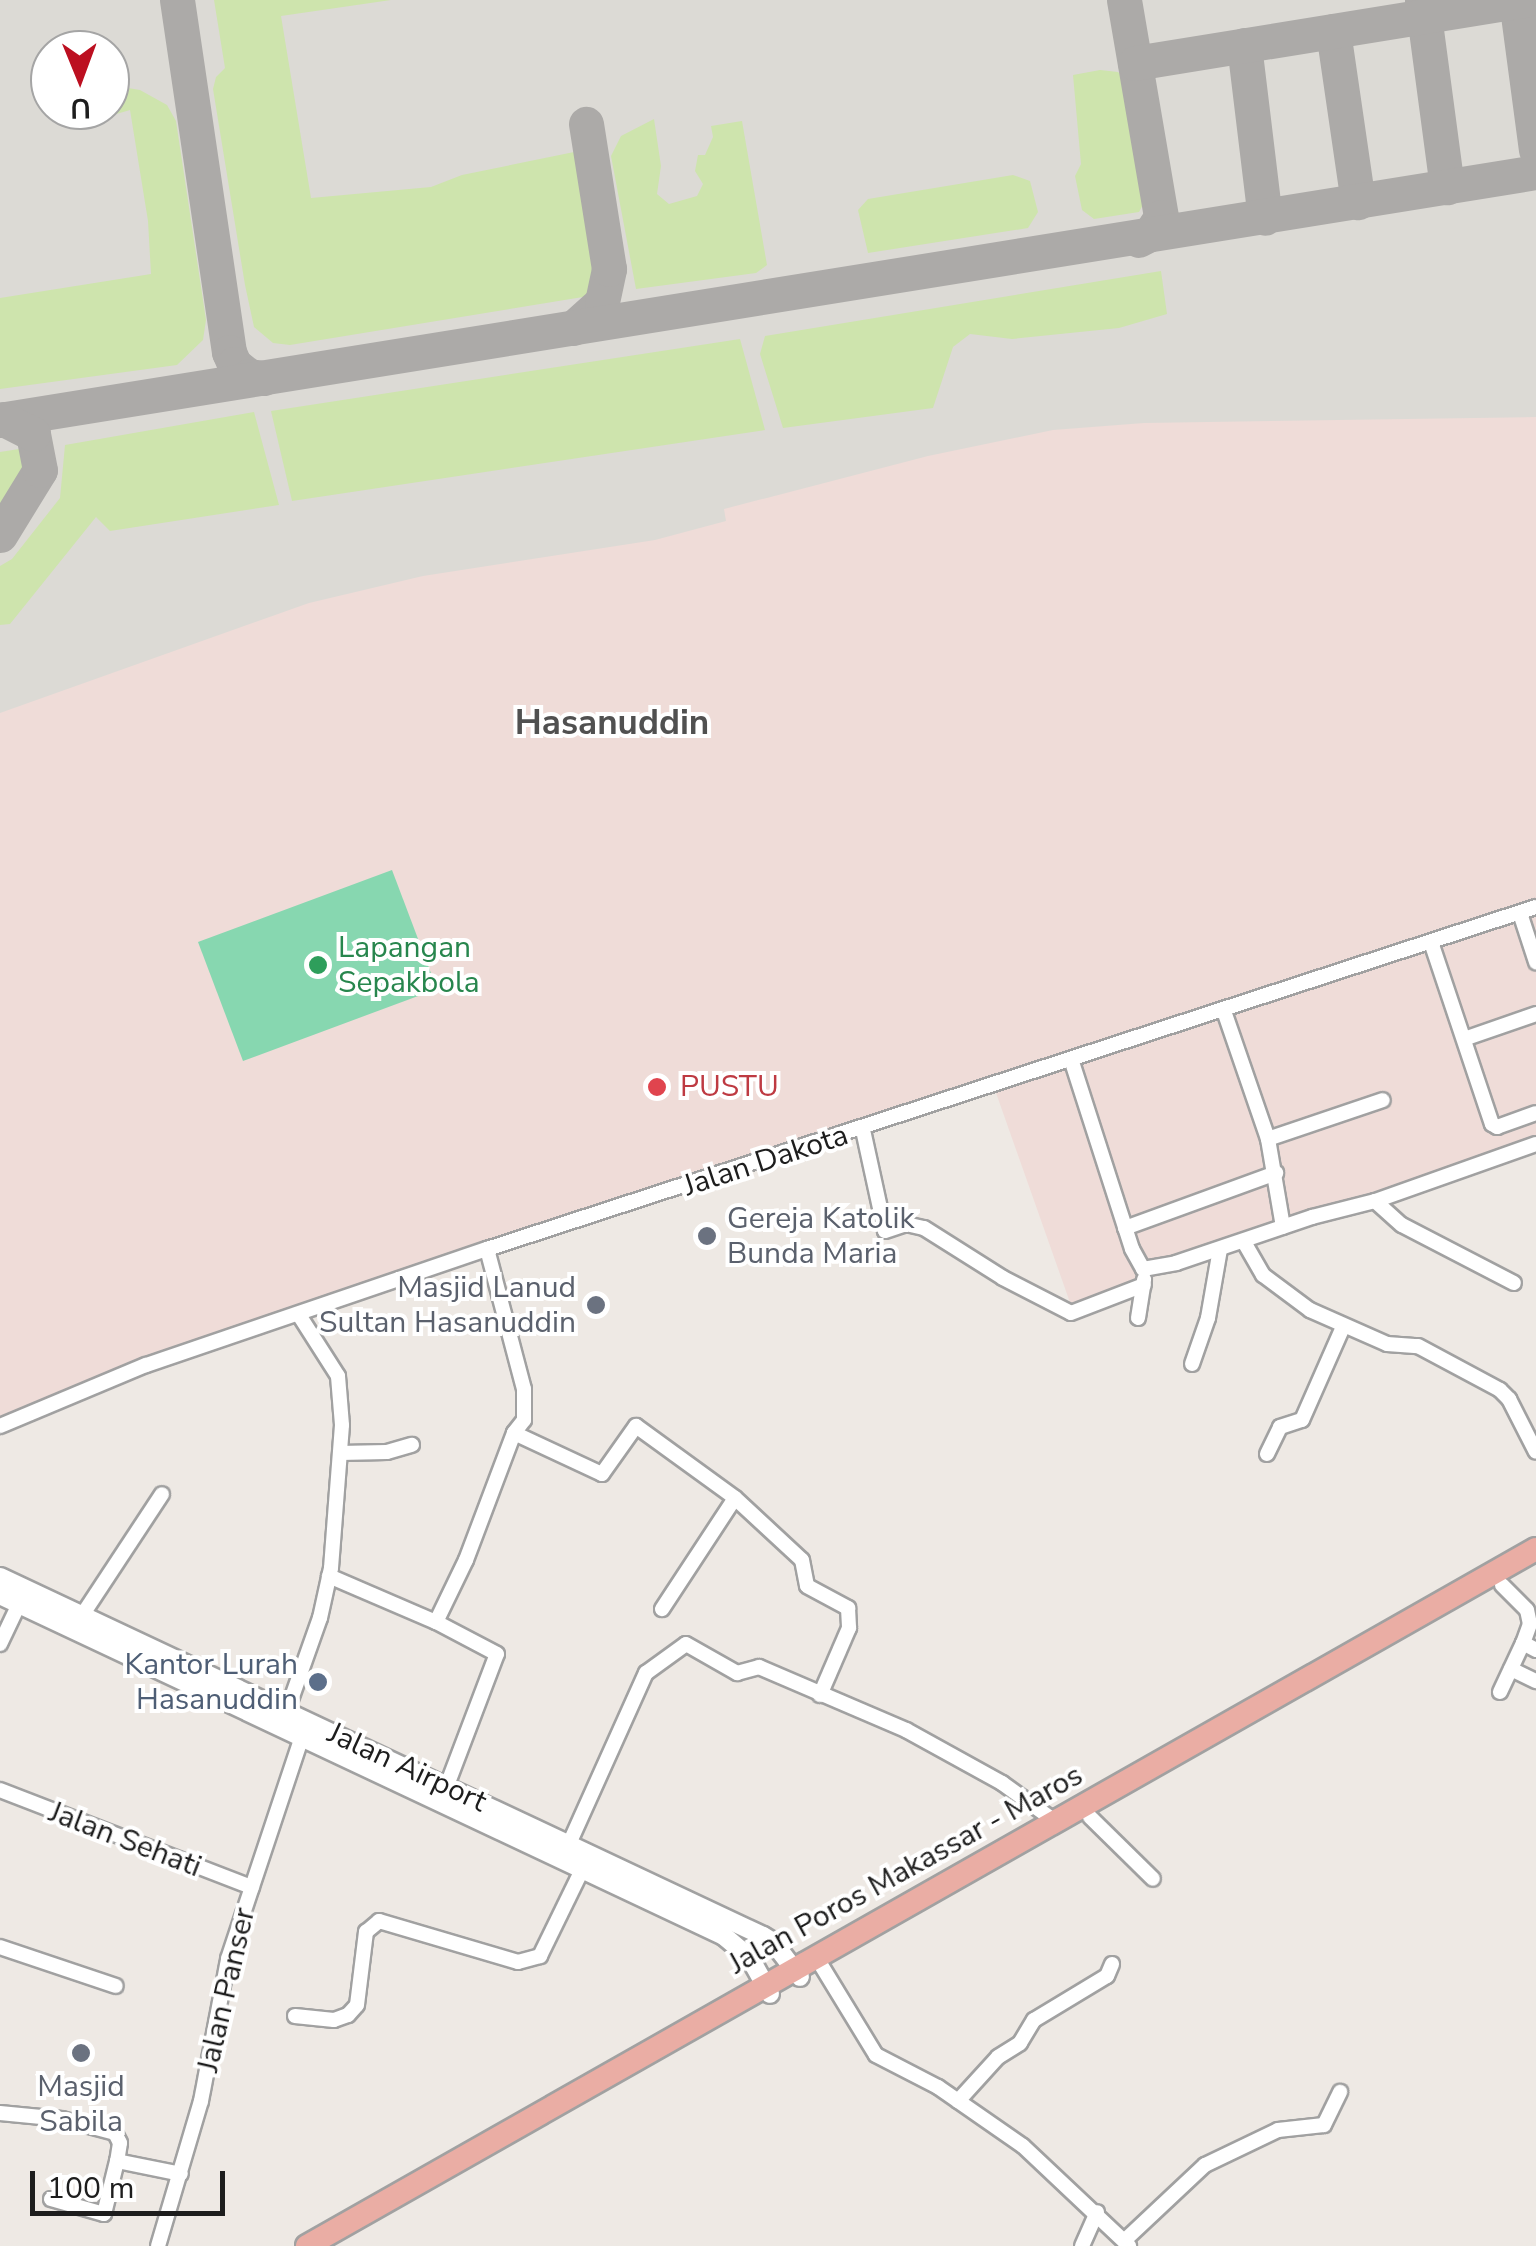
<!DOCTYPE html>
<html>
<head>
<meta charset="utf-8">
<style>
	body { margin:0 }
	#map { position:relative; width:1536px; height:2246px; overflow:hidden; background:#eee9e4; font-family:"Nunito Sans",sans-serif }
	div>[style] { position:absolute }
	.military>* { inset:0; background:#efdcd8 }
	.airport>* { inset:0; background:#dcdad5 }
	.grass>* { inset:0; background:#cee4ad }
	.pitch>* { inset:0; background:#87d7b0 }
	.taxiway>* { height:35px; margin:-17.5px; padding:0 17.5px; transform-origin:17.5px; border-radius:17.5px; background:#acaaa8 }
	.roads { filter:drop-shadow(2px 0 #a1a1a1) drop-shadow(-2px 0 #a1a1a1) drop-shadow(0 2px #a1a1a1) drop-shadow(0 -2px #a1a1a1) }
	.minor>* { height:14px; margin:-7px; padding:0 7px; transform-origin:7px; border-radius:7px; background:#fff }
	.tertiary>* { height:18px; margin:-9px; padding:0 9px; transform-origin:9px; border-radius:9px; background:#fff }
	.trunk>* { height:22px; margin:-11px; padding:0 11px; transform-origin:11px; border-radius:11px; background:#eaada4 }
	.dots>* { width:28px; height:28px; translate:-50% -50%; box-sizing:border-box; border:5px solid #fff; border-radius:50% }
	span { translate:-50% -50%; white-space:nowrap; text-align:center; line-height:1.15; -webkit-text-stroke:8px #fff; paint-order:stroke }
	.leisure-label { font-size:30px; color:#27864d }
	.left { translate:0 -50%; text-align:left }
	.health-label { font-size:30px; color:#be3a42 }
	.street-label { font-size:30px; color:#1d1d1d }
	.worship-label { font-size:30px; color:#5b616d }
	.right { translate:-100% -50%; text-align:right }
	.service-label { font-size:30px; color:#4e5e75 }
	.quarter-label { font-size:35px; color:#505050; font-weight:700 }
	.north { position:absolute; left:30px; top:30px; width:100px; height:100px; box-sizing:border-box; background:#fff; border:2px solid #a5a5a5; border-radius:50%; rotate:179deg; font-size:28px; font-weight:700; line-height:40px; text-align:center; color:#1d1d1d }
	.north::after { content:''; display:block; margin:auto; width:35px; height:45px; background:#bc0f20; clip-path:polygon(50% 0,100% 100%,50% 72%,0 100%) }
	.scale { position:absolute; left:30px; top:2171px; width:195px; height:45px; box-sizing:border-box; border:5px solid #1d1d1d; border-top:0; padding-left:12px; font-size:30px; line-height:35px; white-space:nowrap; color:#1d1d1d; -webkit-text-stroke:8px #fff; paint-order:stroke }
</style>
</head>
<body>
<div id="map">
	<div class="military">
		<div style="clip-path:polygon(evenodd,0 0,1536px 0,1536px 1153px,1148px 1279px,1073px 1311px,995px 1090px,185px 1359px,0 1435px,0 0,50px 50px,110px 50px,110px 110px,50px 110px,50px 50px)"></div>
	</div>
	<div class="airport">
		<div style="clip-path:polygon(evenodd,0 0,1536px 0,1536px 417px,1144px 423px,1053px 430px,928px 456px,724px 509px,726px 521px,655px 540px,423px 576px,309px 603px,0 713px,0 0,50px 50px,110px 50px,110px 110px,50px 110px,50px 50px)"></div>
	</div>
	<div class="grass">
		<div style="clip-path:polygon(214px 0,391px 0,281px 16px,311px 198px,431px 187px,462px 175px,579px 151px,600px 261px,589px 296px,290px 345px,273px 343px,254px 327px,245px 285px,213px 89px,216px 77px,225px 68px)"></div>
		<div style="clip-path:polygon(1100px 70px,1118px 72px,1126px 79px,1147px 197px,1139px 212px,1094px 219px,1082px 210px,1075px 176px,1081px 164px,1073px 75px)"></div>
		<div style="clip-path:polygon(110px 85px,140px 90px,167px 105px,176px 121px,206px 320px,203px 340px,177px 365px,0 389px,0 298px,151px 274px,148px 221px,130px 110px,113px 115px)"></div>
		<div style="clip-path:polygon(654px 119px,661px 166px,657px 194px,669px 204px,697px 196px,703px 184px,695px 171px,698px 155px,705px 155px,713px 137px,711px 126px,742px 121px,767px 265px,756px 273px,636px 289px,611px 156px,621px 136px)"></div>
		<div style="clip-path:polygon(1013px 175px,1030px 181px,1038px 212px,1028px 228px,868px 253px,858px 210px,868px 199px)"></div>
		<div style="clip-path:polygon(1161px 271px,1167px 314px,1119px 328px,1012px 339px,970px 334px,953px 347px,933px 408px,783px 428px,760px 354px,765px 336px)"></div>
		<div style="clip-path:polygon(740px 339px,765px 430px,292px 501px,271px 411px)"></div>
		<div style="clip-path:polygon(254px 412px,279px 505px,110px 531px,96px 517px,10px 624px,0 625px,0 566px,12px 559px,60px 498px,65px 445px)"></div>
		<div style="clip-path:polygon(19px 449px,25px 457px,24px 470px,0 517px,0 452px)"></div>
	</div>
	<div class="pitch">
		<div style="clip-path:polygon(392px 870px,437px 989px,243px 1061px,198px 942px)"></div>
	</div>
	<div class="taxiway">
		<div style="left:177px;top:0;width:356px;rotate:81.6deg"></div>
		<div style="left:229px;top:352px;width:13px;rotate:67deg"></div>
		<div style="left:234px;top:364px;width:19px;rotate:39deg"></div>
		<div style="left:249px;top:376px;width:15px;rotate:8deg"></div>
		<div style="left:1124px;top:0;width:220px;rotate:80.3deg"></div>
		<div style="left:1161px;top:217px;width:20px;rotate:123deg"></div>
		<div style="left:1150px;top:234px;width:13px;rotate:153deg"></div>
		<div style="left:1422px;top:0;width:189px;rotate:82.4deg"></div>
		<div style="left:1516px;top:0;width:151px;rotate:82.4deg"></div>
		<div style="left:1333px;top:31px;width:173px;rotate:81.7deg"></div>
		<div style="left:1244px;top:45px;width:174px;rotate:83.1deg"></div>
		<div style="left:1135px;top:63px;width:396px;rotate:-9.2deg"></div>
		<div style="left:573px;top:328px;width:39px;rotate:-42deg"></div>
		<div style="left:602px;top:302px;width:34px;rotate:-78deg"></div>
		<div style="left:609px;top:269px;width:147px;rotate:-99deg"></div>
		<div style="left:0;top:420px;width:1556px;rotate:-9.17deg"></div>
		<div style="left:0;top:535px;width:76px;rotate:-58.4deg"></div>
		<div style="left:40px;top:470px;width:37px;rotate:-101deg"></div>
		<div style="left:33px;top:434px;width:33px;rotate:-153deg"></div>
	</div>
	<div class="roads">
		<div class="minor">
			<div style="left:1520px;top:913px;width:52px;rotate:71.9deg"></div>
			<div style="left:1431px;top:942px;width:192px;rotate:71.5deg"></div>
			<div style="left:1492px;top:1124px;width:6px;rotate:31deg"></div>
			<div style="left:1497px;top:1127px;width:41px;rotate:-19.7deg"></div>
			<div style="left:1224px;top:1011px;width:135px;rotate:71deg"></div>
			<div style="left:1268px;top:1139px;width:89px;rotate:80.3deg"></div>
			<div style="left:1464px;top:1039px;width:76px;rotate:-19.1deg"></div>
			<div style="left:1072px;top:1062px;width:196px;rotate:72.2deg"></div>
			<div style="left:1132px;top:1249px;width:23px;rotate:61deg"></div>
			<div style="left:1143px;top:1269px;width:34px;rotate:-10deg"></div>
			<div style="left:1176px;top:1263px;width:144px;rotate:-18.7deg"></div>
			<div style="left:1312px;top:1217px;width:65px;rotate:-14.3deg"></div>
			<div style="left:1375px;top:1201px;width:171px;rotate:-19.5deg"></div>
			<div style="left:863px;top:1130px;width:103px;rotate:77.7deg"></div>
			<div style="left:885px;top:1231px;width:22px;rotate:-18deg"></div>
			<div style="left:906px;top:1224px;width:18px;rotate:13deg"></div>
			<div style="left:924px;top:1228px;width:93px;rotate:32.3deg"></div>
			<div style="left:1003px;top:1278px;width:76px;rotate:27.2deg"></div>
			<div style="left:1071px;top:1313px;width:78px;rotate:-21deg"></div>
			<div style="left:1268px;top:1139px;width:121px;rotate:-18.7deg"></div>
			<div style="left:1375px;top:1201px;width:36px;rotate:42deg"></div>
			<div style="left:1402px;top:1225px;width:126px;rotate:27.4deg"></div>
			<div style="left:1125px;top:1228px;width:161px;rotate:-20deg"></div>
			<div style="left:1244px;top:1242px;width:38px;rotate:60deg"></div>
			<div style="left:1263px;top:1275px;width:59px;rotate:36.7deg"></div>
			<div style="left:1310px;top:1310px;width:84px;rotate:23.8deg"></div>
			<div style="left:1387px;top:1344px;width:31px;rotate:4deg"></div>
			<div style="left:1418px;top:1346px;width:93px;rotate:28.2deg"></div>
			<div style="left:1500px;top:1390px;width:13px;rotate:45deg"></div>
			<div style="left:1509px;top:1399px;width:59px;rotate:63deg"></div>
			<div style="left:487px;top:1249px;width:145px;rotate:75.2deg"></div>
			<div style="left:524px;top:1389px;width:31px;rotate:90deg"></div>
			<div style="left:524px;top:1420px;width:16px;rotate:128deg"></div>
			<div style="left:514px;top:1433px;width:97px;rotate:25deg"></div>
			<div style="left:602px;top:1474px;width:59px;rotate:-54.7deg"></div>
			<div style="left:636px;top:1426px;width:122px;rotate:36deg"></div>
			<div style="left:735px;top:1498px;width:133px;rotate:123.3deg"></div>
			<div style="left:1138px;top:1318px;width:39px;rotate:-81deg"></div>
			<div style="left:1192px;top:1364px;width:49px;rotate:-70.8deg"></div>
			<div style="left:1208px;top:1318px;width:70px;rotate:-80.1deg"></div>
			<div style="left:0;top:1426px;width:158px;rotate:-22.7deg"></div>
			<div style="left:146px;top:1365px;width:360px;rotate:-18.8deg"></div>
			<div style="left:487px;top:1249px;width:1103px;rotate:-18.06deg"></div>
			<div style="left:340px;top:1453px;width:47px;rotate:-1.2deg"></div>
			<div style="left:387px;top:1452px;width:26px;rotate:-16deg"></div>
			<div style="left:1267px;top:1454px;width:30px;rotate:-64deg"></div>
			<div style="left:1280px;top:1427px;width:23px;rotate:-18deg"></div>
			<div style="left:1302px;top:1420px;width:102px;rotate:-66.2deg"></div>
			<div style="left:735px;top:1498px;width:91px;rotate:42.8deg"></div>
			<div style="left:802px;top:1560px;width:26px;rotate:79deg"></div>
			<div style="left:807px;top:1586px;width:47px;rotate:28.2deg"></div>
			<div style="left:848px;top:1608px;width:20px;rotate:87deg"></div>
			<div style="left:849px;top:1628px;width:73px;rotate:113.4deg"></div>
			<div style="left:329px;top:1576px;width:116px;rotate:23.3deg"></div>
			<div style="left:1502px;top:1585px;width:35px;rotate:45deg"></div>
			<div style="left:1527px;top:1610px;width:14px;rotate:78deg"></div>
			<div style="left:1530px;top:1624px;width:20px;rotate:110deg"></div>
			<div style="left:1523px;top:1643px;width:15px;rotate:28deg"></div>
			<div style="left:81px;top:1617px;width:147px;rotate:-56.6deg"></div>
			<div style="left:0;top:1644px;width:44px;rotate:-64.6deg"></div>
			<div style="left:1511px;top:1669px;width:28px;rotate:26deg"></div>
			<div style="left:1500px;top:1692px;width:54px;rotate:-64.9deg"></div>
			<div style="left:287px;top:1711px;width:99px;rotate:-70.5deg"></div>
			<div style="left:320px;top:1618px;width:51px;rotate:-77.6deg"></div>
			<div style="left:331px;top:1568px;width:143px;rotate:-85.6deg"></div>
			<div style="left:342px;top:1425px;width:49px;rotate:-94.7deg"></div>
			<div style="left:338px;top:1376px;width:72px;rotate:-122.6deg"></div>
			<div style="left:446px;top:1788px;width:143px;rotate:-69.2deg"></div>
			<div style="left:497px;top:1654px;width:69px;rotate:-152.3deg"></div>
			<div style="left:436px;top:1622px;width:69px;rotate:-64.2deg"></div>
			<div style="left:466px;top:1560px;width:136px;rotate:-69.3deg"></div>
			<div style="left:0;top:1790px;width:270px;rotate:21.1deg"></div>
			<div style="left:1090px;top:1817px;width:88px;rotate:44.5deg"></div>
			<div style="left:569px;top:1844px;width:188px;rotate:-65.8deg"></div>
			<div style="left:646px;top:1673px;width:49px;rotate:-35.9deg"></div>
			<div style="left:686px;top:1644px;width:59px;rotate:29.6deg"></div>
			<div style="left:737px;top:1673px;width:23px;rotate:-15deg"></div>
			<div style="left:759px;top:1667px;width:160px;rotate:23.2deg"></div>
			<div style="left:906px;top:1730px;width:110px;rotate:28.9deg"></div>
			<div style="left:1002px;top:1783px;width:67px;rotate:35.8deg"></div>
			<div style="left:0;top:1947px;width:122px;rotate:18.6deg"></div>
			<div style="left:821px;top:1965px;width:105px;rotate:58.6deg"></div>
			<div style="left:876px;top:2055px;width:70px;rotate:27.3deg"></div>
			<div style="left:938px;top:2087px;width:103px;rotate:34.8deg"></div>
			<div style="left:1023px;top:2146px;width:146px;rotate:43.3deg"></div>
			<div style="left:295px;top:2016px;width:39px;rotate:6deg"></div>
			<div style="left:334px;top:2020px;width:15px;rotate:-20deg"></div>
			<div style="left:348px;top:2015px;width:13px;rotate:-48deg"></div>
			<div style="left:357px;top:2005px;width:74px;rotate:-83deg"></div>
			<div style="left:366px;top:1932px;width:17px;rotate:-40deg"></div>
			<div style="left:379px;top:1921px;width:145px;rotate:16.4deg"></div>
			<div style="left:518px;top:1962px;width:23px;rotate:-15deg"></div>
			<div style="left:540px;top:1956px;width:96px;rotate:-64deg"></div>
			<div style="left:958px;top:2101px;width:59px;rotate:-47.7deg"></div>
			<div style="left:998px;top:2057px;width:26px;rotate:-32deg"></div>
			<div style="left:1020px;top:2043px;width:27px;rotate:-59deg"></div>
			<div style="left:1034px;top:2020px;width:85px;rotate:-31.1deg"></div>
			<div style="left:1107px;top:1976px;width:13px;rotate:-67deg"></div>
			<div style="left:0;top:2113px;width:62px;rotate:5.5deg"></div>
			<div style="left:62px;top:2119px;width:55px;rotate:14.8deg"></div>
			<div style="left:115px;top:2133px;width:11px;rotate:63deg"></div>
			<div style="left:120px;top:2143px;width:18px;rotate:99deg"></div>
			<div style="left:117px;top:2161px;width:65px;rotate:11.5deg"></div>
			<div style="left:51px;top:2199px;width:55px;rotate:15.8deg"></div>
			<div style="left:104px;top:2214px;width:55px;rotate:-76.2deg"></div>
			<div style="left:1124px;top:2241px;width:111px;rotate:-43.2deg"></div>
			<div style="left:1205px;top:2165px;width:81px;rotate:-25.6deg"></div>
			<div style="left:1278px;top:2130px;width:46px;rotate:-6.2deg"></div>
			<div style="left:1324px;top:2125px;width:37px;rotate:-64deg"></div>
			<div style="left:158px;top:2246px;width:151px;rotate:-73.5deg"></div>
			<div style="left:201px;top:2101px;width:145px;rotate:-79.2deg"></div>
			<div style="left:228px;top:1959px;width:235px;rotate:-71.6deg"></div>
			<div style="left:1082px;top:2246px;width:37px;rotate:-66deg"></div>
		</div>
		<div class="tertiary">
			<div style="left:0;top:1577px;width:843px;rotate:25.2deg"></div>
			<div style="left:763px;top:1936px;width:12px;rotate:31deg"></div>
			<div style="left:773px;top:1942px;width:44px;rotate:52.4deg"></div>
			<div style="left:0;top:1595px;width:800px;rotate:25.22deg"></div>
			<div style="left:724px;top:1936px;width:34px;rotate:40deg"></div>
			<div style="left:750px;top:1958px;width:41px;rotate:60.9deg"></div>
		</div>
		<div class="trunk">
			<div style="left:307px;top:2246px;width:1413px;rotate:-29.56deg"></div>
		</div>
	</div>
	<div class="dots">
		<div style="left:318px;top:965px;background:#2e9e5b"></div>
		<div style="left:657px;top:1087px;background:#e0444e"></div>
		<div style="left:707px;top:1236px;background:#6b7280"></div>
		<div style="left:596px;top:1305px;background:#6b7280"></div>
		<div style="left:318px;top:1682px;background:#5c6f8a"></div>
		<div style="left:81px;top:2053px;background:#6b7280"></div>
	</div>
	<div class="leisure-label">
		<span class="left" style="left:338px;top:965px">Lapangan<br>Sepakbola</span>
	</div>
	<div class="health-label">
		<span class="left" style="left:680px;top:1087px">PUSTU</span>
	</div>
	<div class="street-label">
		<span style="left:766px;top:1161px;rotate:-18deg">Jalan Dakota</span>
		<span style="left:407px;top:1768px;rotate:25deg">Jalan Airport</span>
		<span style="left:125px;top:1840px;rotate:21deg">Jalan Sehati</span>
		<span style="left:906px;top:1870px;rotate:-29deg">Jalan Poros Makassar - Maros</span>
		<span style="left:227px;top:1990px;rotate:-77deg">Jalan Panser</span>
	</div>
	<div class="worship-label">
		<span class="left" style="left:727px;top:1236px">Gereja Katolik<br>Bunda Maria</span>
		<span class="right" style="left:576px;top:1305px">Masjid Lanud<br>Sultan Hasanuddin</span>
		<span style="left:81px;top:2104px">Masjid<br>Sabila</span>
	</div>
	<div class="service-label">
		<span class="right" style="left:298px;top:1682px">Kantor Lurah<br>Hasanuddin</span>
	</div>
	<div class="quarter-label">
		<span style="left:612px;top:723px">Hasanuddin</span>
	</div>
	<div class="north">U</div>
	<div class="scale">100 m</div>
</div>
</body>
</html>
